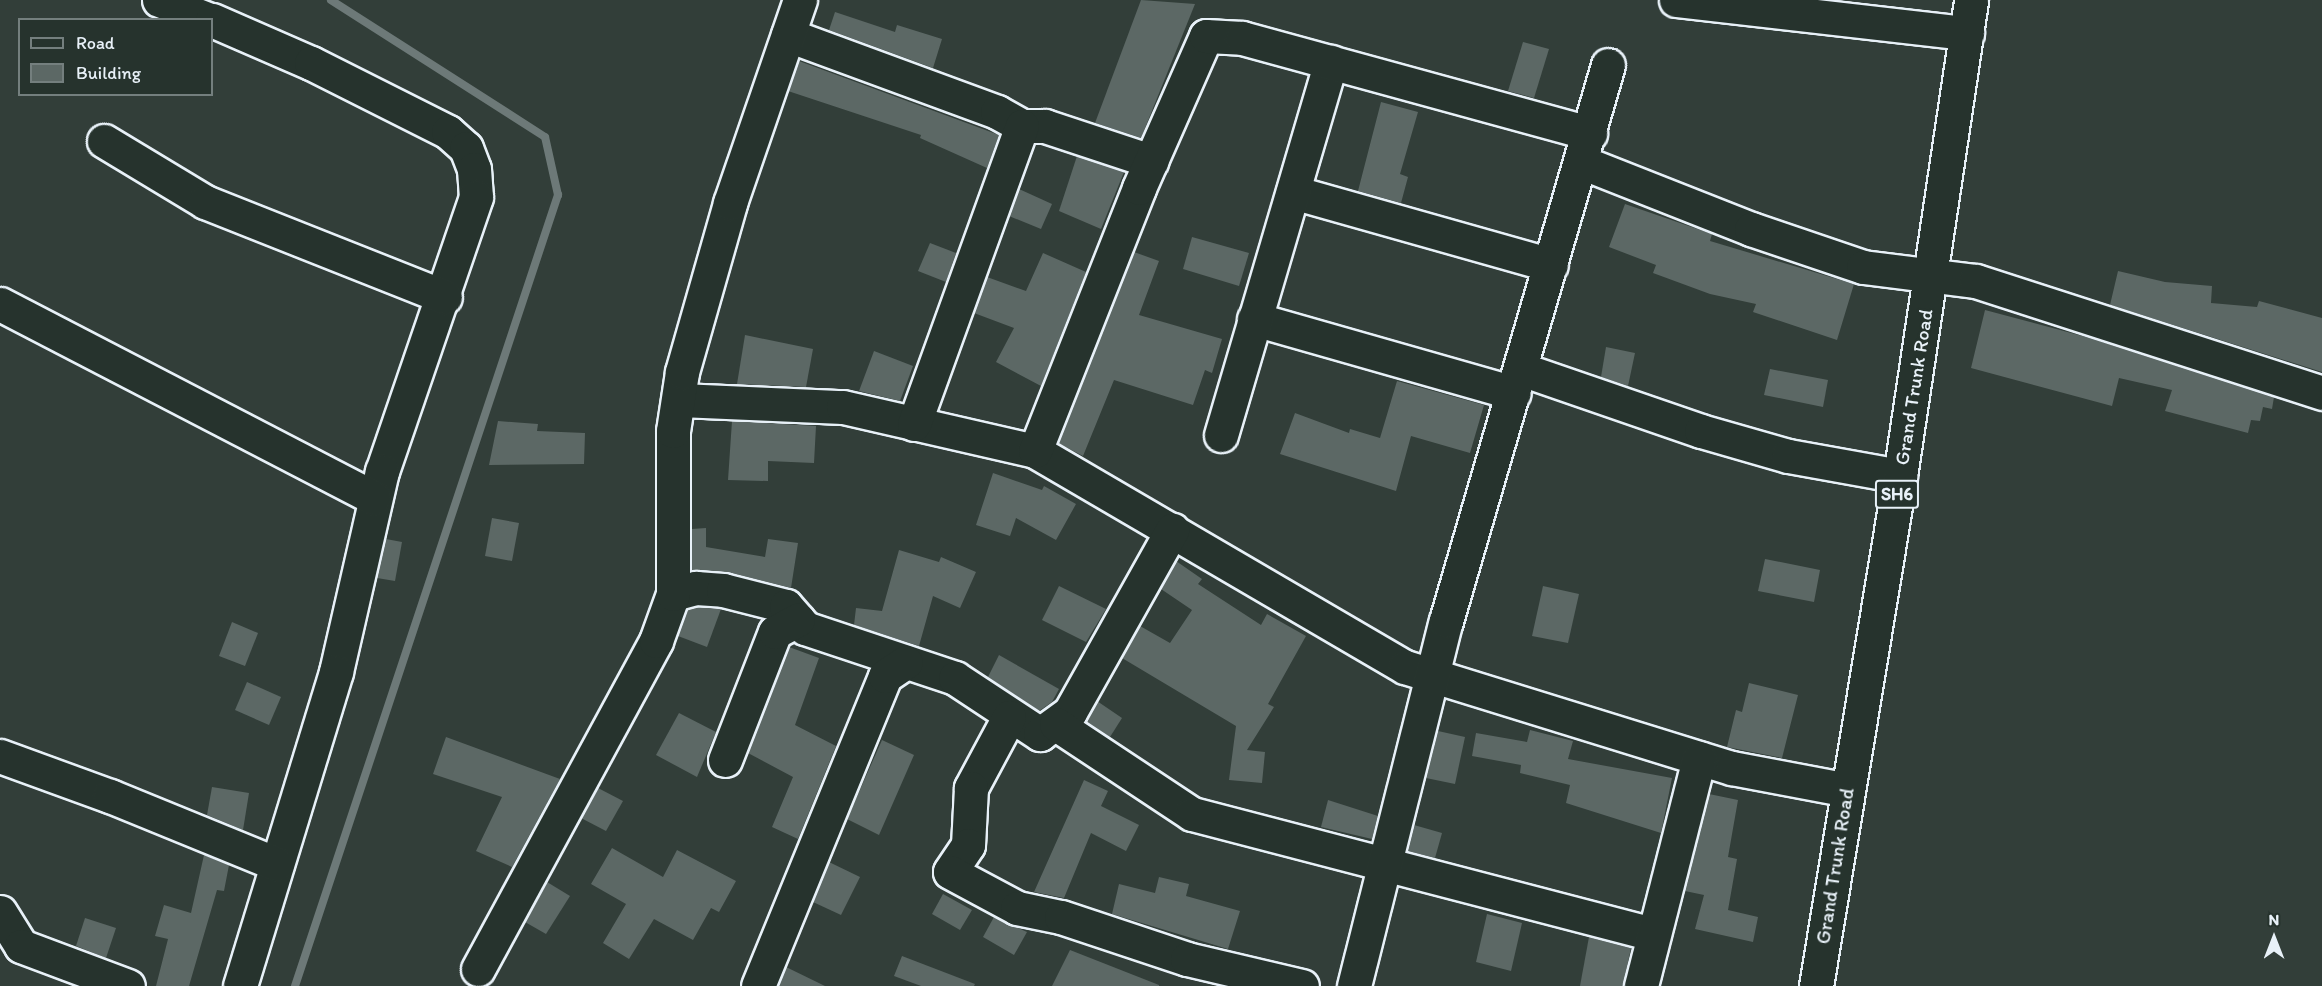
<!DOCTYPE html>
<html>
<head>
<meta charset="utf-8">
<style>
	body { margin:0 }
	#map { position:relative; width:2322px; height:986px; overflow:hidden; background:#323e39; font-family:Itim,sans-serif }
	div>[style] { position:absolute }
	.stream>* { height:8px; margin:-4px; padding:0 4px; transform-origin:4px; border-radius:4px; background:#6d7978 }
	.building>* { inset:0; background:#5c6865 }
	.roads { filter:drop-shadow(2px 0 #e8f1f8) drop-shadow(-2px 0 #e8f1f8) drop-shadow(0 2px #e8f1f8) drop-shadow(0 -2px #e8f1f8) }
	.minor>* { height:33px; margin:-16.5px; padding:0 16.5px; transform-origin:16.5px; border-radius:16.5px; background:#26332d }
	.major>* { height:33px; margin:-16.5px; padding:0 16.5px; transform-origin:16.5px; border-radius:16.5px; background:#26332d }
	span { translate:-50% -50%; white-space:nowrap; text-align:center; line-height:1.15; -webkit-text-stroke:4.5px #26332d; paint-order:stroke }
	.shield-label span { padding:2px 4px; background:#26332d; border:2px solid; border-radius:4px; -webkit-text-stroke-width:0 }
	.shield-label { font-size:18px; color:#e8f1f8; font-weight:700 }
	.street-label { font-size:20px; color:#e8f1f8 }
	.legend { position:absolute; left:18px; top:18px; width:195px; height:78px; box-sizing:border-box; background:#26332d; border:2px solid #747f7e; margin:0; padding:8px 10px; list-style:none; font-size:18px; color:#e8f1f8 }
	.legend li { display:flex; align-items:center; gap:12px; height:30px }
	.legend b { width:30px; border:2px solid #747f7e }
	.north { position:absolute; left:2244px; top:908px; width:60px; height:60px; -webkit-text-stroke:4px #26332d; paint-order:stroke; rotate:0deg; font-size:16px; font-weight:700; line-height:24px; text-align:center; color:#e8f1f8 }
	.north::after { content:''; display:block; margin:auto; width:21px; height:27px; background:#e8f1f8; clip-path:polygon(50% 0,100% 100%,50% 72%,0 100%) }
</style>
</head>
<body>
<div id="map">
	<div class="stream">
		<div style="left:295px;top:986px;width:834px;rotate:-71.61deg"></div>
		<div style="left:558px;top:195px;width:59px;rotate:-102.6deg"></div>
		<div style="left:545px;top:137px;width:254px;rotate:-147.4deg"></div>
	</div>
	<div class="building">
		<div style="clip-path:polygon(1141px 0,1195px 4px,1141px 138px,1095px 123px)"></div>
		<div style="clip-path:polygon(835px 12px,895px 32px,897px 25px,942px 39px,933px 68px,829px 30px)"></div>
		<div style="clip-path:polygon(1523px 42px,1549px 49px,1534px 98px,1508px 91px)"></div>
		<div style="clip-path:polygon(799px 61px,999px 135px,987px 168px,920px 138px,921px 135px,788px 91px)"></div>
		<div style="clip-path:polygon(1381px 102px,1418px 112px,1400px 174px,1408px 177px,1401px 203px,1358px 191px)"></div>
		<div style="clip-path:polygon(1077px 156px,1124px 172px,1101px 229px,1059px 211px)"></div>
		<div style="clip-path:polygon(1019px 189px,1052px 204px,1041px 229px,1009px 216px)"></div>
		<div style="clip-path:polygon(1625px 204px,1712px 234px,1710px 241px,1854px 284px,1837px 340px,1753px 312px,1756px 304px,1710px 294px,1653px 273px,1656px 265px,1609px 247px)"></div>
		<div style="clip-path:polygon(1192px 237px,1249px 253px,1239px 286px,1183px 269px)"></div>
		<div style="clip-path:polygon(930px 243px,956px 253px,946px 282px,918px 271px)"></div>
		<div style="clip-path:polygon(1134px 252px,1159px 261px,1139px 315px,1222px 339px,1212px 373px,1205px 370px,1193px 405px,1114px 380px,1083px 456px,1058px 443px)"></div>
		<div style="clip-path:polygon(1043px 253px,1086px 272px,1041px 386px,996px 362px,1014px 328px,974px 313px,987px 277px,1026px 291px)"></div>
		<div style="clip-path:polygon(2118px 271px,2165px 282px,2212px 286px,2211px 303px,2257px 307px,2259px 301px,2322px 318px,2322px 372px,2110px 305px)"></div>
		<div style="clip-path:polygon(1985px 310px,2090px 338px,2274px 397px,2272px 409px,2263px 407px,2260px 421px,2251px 420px,2248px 433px,2165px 411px,2172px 390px,2119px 378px,2112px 406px,1971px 368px)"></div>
		<div style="clip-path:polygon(745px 335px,813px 349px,806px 387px,737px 384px)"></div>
		<div style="clip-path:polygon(1606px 347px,1635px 353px,1628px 386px,1601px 377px)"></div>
		<div style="clip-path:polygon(874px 351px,913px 366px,900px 401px,859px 391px)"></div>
		<div style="clip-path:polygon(1770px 369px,1828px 380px,1823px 407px,1764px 395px)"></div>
		<div style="clip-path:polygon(1397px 381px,1484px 405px,1470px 453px,1411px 436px,1396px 491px,1280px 454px,1295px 413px,1349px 433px,1350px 429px,1380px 438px)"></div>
		<div style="clip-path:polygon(498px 421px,538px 424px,537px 431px,585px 433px,584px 464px,489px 465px)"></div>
		<div style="clip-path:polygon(732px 421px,816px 426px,814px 463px,768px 461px,768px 481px,728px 480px)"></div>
		<div style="clip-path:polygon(993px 473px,1042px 490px,1044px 486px,1076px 504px,1056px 540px,1016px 518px,1010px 536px,976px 525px)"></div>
		<div style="clip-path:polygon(492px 518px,519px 523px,512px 561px,485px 556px)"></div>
		<div style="clip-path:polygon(706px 528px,706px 547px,765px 557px,768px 539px,798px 543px,791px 588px,727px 572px,692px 570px,692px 529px)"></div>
		<div style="clip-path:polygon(386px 539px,402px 542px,395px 581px,377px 578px)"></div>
		<div style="clip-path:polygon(899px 550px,939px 562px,941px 557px,976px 572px,960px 608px,933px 596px,919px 646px,854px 625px,856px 608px,882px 611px)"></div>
		<div style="clip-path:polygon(1765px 559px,1820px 570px,1814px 602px,1758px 591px)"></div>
		<div style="clip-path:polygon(1176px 561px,1202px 579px,1198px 584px,1261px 625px,1267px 614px,1306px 636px,1268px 704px,1274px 707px,1247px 750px,1265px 752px,1262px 783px,1229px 780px,1236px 726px,1122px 658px,1140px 626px,1170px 643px,1192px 610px,1161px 589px)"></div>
		<div style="clip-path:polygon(1059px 586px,1106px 609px,1086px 642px,1042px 620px)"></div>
		<div style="clip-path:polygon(1543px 586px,1579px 594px,1568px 643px,1532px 636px)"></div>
		<div style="clip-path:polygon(698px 607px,721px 609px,707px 647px,678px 636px,687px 610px)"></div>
		<div style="clip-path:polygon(232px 622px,258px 633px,245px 666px,219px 656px)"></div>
		<div style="clip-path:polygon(789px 647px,819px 658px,795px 725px,836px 746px,798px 839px,772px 827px,793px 777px,748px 753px)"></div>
		<div style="clip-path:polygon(999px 655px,1059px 689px,1052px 702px,1039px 711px,988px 677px)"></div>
		<div style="clip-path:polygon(247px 682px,281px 697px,269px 725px,235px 710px)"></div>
		<div style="clip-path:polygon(1749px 683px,1798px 695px,1782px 758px,1727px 747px,1736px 710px,1742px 712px)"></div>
		<div style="clip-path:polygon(1097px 701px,1122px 718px,1110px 737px,1086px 721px)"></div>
		<div style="clip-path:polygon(679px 713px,716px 732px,697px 777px,656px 755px)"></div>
		<div style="clip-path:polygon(1530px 730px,1573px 741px,1568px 759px,1672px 778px,1661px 833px,1566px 803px,1570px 785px,1520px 773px,1521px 765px,1472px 756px,1476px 733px,1527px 742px)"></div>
		<div style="clip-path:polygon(1438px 731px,1465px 737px,1455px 784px,1426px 778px)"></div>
		<div style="clip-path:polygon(446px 737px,560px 779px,512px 867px,476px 851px,502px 797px,433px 774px)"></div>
		<div style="clip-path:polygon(882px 740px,914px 755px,879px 835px,847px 819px)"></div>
		<div style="clip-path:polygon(1084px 780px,1108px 791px,1101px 806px,1139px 825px,1126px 851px,1091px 833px,1064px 898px,1034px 892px)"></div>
		<div style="clip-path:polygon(212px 787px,249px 793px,243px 830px,207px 815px)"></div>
		<div style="clip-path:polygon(598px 788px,623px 801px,606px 831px,581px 818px)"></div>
		<div style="clip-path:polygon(1709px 794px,1738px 800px,1728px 857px,1737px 859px,1728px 910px,1758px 917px,1753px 942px,1695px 929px,1704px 895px,1685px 891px)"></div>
		<div style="clip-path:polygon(1328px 800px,1378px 816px,1372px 839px,1321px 827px)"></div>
		<div style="clip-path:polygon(1414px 825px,1442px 833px,1435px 858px,1407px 851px)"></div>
		<div style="clip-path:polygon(612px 848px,663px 877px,677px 850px,736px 881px,719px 912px,711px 908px,693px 940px,654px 919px,629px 959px,603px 943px,626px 904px,591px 884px)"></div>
		<div style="clip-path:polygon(204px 855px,229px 865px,224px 891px,217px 890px,189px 986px,156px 986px,168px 939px,155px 936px,164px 905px,191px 913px)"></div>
		<div style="clip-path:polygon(829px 862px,860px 877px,841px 915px,813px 902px)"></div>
		<div style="clip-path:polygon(1159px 877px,1189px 884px,1186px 896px,1240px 911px,1228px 949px,1112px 914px,1119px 884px,1155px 893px)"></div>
		<div style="clip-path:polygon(547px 882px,570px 896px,546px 934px,525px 922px)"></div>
		<div style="clip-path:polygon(943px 894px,972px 910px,960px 930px,932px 914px)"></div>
		<div style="clip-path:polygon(1487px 914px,1522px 923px,1511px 971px,1476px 962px)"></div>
		<div style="clip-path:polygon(994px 917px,1027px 932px,1014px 955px,983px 937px)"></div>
		<div style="clip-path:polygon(85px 918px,116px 928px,106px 958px,76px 946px)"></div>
		<div style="clip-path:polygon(1589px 937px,1631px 948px,1623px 986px,1580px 986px)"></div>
		<div style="clip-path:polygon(1070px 950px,1159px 985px,1159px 986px,1052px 986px)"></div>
		<div style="clip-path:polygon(902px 956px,975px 984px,974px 986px,921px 986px,894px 976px)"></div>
		<div style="clip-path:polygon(786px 967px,825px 986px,778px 986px)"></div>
	</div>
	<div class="roads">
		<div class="minor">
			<div style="left:159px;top:0;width:55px;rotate:21.4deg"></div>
			<div style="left:1676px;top:0;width:293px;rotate:6.5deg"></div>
			<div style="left:212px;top:20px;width:108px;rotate:23.5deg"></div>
			<div style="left:311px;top:63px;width:153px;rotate:26.7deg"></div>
			<div style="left:448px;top:132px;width:24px;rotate:42deg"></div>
			<div style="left:466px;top:148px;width:22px;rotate:69deg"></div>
			<div style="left:474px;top:169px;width:28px;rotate:86deg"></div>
			<div style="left:476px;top:197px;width:290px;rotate:108.9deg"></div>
			<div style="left:382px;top:471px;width:206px;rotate:102.9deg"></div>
			<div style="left:336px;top:672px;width:328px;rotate:107deg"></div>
			<div style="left:788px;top:35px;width:223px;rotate:20.2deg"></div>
			<div style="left:997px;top:112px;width:29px;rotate:29deg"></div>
			<div style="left:1022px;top:126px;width:23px"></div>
			<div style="left:1045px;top:126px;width:112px;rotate:18.3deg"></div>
			<div style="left:104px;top:141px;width:118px;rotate:31.1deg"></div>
			<div style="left:205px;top:202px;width:258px;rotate:21.6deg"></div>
			<div style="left:1581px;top:162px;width:183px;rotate:21.5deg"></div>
			<div style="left:1751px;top:229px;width:118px;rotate:18.7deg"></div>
			<div style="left:1863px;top:267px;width:114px;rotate:7.1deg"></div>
			<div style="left:1976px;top:281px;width:364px;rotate:17.9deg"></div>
			<div style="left:1293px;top:192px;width:268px;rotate:15.8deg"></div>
			<div style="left:0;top:304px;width:421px;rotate:27.4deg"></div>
			<div style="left:1254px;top:319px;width:270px;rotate:15.9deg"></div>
			<div style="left:1521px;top:369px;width:190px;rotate:19deg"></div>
			<div style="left:1701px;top:431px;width:91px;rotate:16deg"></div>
			<div style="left:1788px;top:456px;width:114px;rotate:10.1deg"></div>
			<div style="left:680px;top:400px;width:163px;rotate:2.5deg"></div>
			<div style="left:843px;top:407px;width:197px;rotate:12.9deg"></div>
			<div style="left:1035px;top:451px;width:428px;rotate:30.3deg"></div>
			<div style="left:1405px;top:667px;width:342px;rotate:17.2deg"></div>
			<div style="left:1732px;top:768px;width:118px;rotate:10.7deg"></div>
			<div style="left:914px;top:424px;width:317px;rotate:-70.1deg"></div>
			<div style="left:1221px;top:435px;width:389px;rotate:-73.6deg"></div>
			<div style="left:1035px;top:451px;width:283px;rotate:-68.4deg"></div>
			<div style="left:1139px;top:188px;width:166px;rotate:-66.2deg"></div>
			<div style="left:1206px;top:36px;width:36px;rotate:3deg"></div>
			<div style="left:1242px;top:38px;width:361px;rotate:15.3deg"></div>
			<div style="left:673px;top:594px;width:24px;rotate:-15deg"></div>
			<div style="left:696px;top:588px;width:27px;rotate:4deg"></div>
			<div style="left:723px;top:590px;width:65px;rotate:14.3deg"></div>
			<div style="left:786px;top:606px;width:29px;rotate:49deg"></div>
			<div style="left:805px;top:628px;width:158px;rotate:18.4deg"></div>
			<div style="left:955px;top:678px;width:102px;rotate:33.4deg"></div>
			<div style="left:1040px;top:734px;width:37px;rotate:-36deg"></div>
			<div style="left:1070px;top:712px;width:209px;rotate:-60.7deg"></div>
			<div style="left:1009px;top:717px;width:81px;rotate:118.2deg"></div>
			<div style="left:971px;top:788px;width:57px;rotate:93deg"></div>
			<div style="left:968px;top:845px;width:32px;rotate:124deg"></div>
			<div style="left:950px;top:872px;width:76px;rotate:28.2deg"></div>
			<div style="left:1017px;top:908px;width:45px;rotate:11.6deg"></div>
			<div style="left:1061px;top:917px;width:133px;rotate:18.4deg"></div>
			<div style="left:1187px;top:959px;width:118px;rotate:13.2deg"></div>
			<div style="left:1056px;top:724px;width:163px;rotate:33.5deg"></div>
			<div style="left:1192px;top:814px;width:475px;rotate:14.6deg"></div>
			<div style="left:0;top:756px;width:117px;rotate:20deg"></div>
			<div style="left:110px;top:796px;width:180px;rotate:22.2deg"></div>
			<div style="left:725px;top:760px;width:137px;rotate:-68.7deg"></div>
			<div style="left:775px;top:632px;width:26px;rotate:-28deg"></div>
			<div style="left:0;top:912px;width:40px;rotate:58deg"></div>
			<div style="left:21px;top:946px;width:114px;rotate:20.5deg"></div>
			<div style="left:478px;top:969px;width:373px;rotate:-61.5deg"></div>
			<div style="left:656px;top:641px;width:50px;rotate:-70.1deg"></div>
			<div style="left:673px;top:594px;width:163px;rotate:-90deg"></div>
			<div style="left:673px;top:431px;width:60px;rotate:-81.3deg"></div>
			<div style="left:682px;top:372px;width:176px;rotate:-74.1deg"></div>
			<div style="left:730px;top:203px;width:215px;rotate:-71deg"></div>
			<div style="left:758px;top:986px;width:335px;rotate:-67.7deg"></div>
			<div style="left:885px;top:676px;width:25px;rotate:-34deg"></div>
			<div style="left:1354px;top:986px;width:376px;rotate:-75.9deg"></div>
			<div style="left:1446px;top:621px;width:579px;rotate:-73.76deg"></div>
			<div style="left:1641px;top:986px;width:235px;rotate:-75.7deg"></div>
		</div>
		<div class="major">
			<div style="left:1816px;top:986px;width:517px;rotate:-80.65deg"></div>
			<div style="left:1900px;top:476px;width:481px;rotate:-81.5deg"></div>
		</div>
	</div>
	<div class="shield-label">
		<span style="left:1897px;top:494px">SH6</span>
	</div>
	<div class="street-label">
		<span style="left:1914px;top:387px;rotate:-81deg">Grand Trunk Road</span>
		<span style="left:1835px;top:866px;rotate:-81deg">Grand Trunk Road</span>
	</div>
	<ul class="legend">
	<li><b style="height:8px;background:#26332d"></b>Road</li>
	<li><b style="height:16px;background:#5c6865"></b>Building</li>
	</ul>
	<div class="north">N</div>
</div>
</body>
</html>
